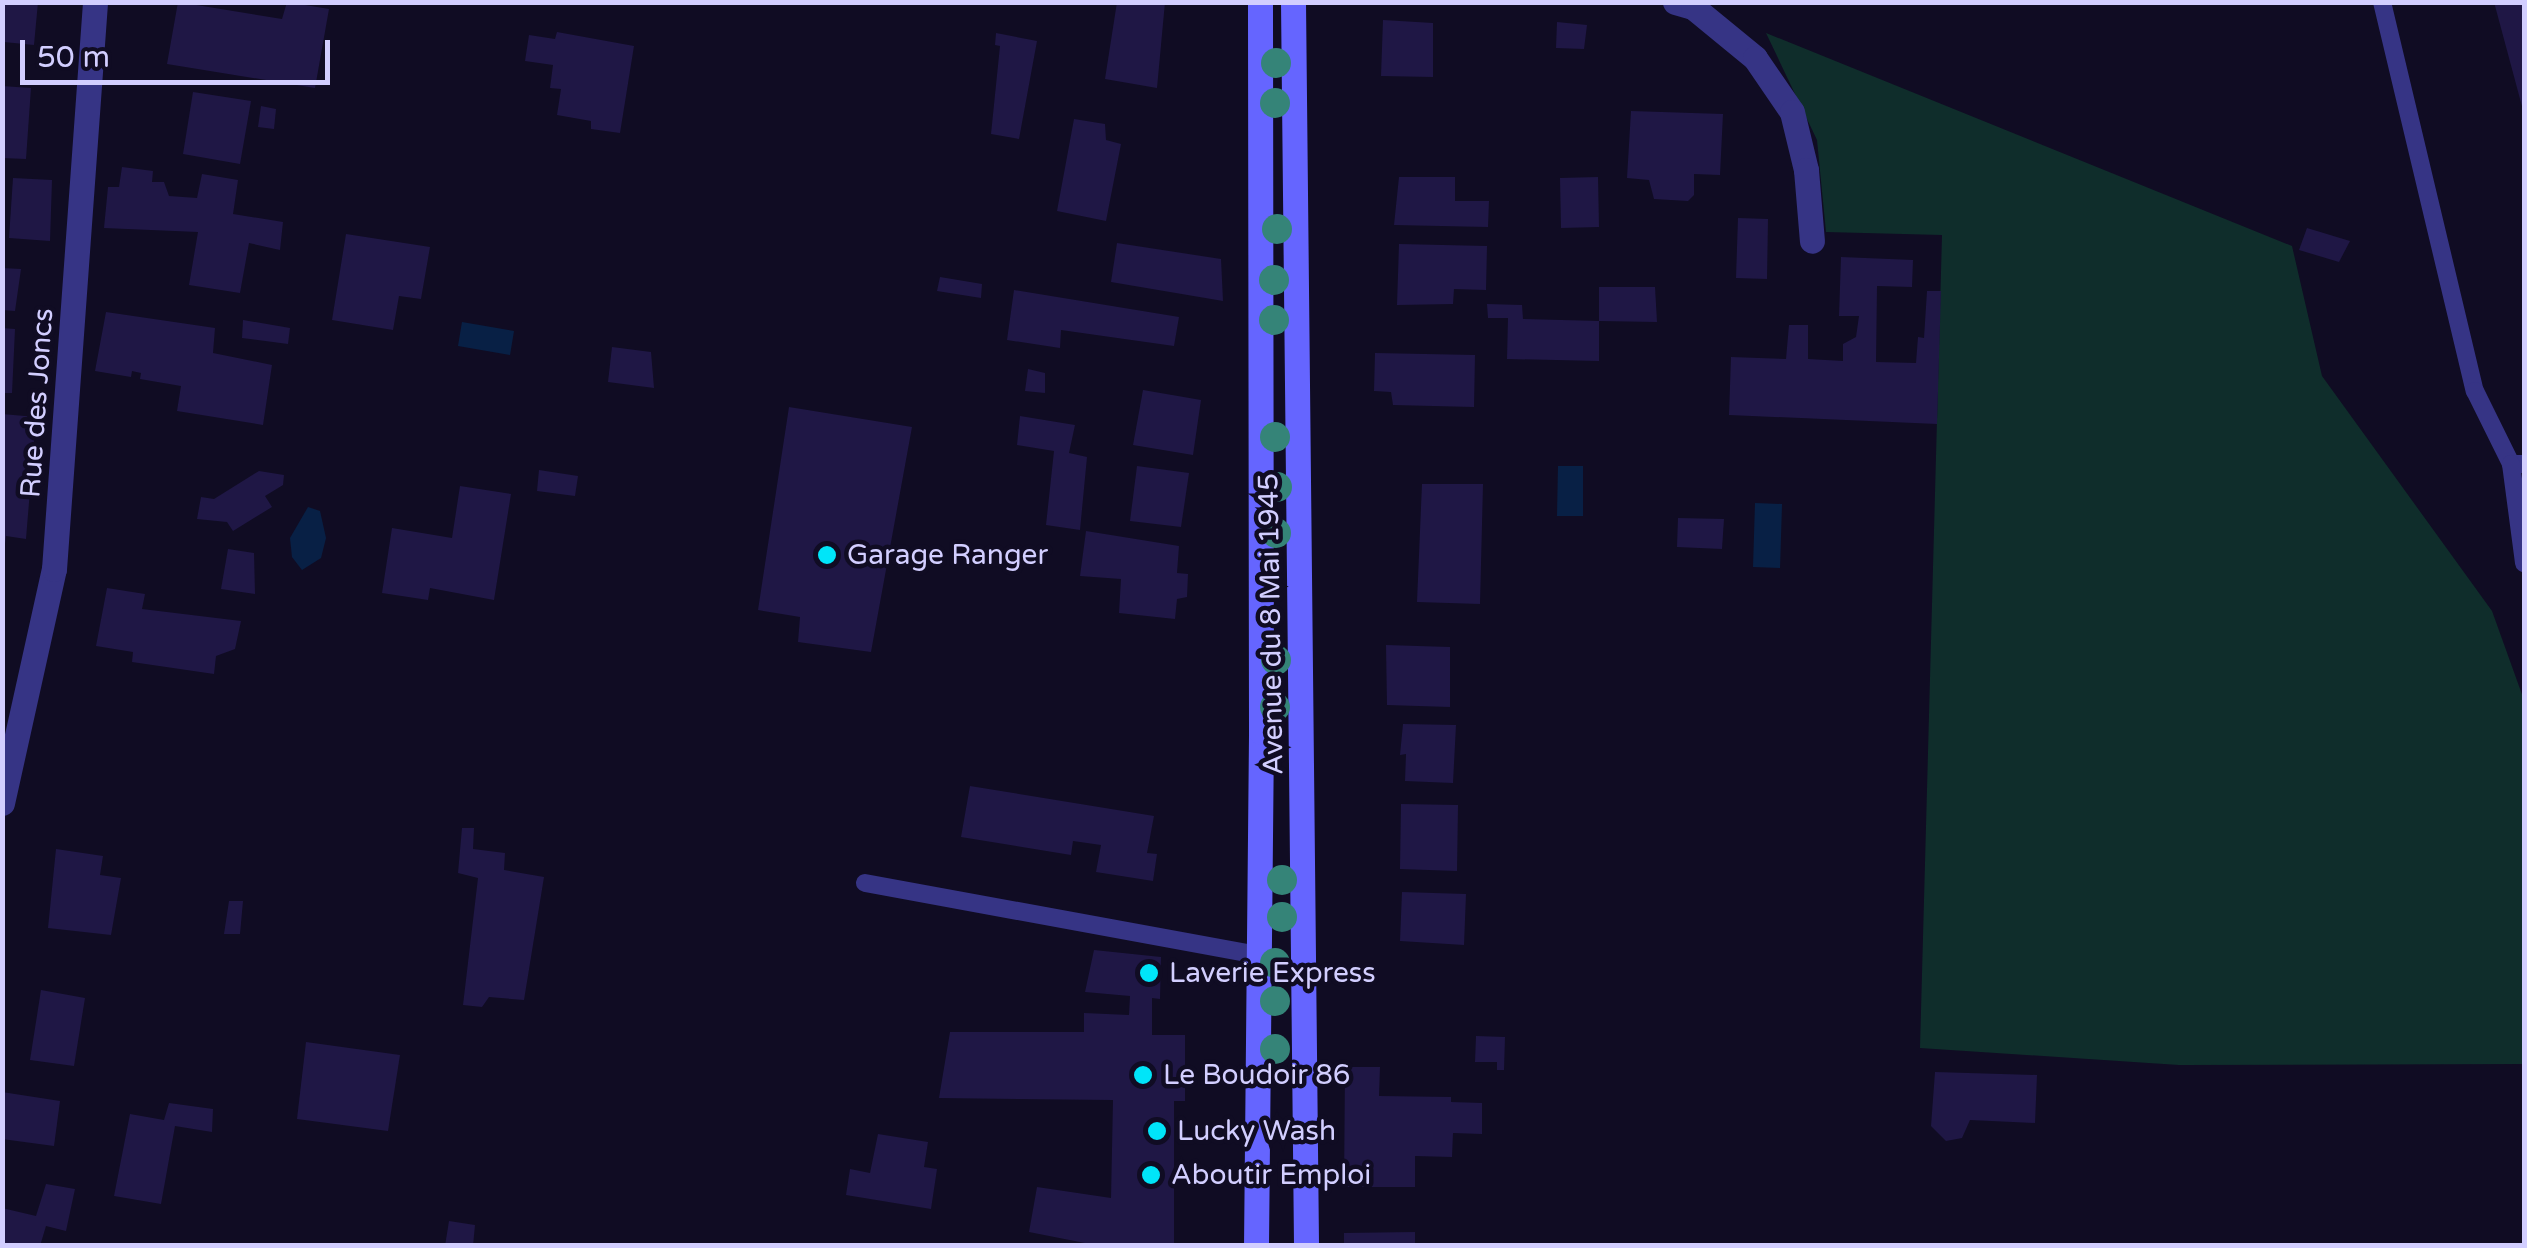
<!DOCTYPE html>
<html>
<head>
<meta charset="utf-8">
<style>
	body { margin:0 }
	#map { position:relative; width:2527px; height:1248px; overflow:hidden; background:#100c23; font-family:"Varela Round",sans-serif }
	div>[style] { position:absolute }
	.green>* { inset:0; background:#0f2d2b }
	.water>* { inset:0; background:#082045 }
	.building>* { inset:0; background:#1f1745 }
	.service>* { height:18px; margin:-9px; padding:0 9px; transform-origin:9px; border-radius:9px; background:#363485 }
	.minor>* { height:25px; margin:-12.5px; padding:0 12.5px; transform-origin:12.5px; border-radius:12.5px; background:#363485 }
	.tertiary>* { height:25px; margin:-12.5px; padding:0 12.5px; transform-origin:12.5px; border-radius:12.5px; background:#363485 }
	.secondary>* { height:25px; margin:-12.5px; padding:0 12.5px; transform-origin:12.5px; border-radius:12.5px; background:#6565ff }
	.trees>* { width:30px; height:30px; margin:-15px; border-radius:50%; background:#358478 }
	.dots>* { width:28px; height:28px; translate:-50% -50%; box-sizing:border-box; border:5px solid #100c23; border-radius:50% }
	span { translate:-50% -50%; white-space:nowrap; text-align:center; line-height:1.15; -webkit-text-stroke:9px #100c23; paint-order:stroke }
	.street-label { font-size:28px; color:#d2ceff }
	.poi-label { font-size:28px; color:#d2ceff }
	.left { translate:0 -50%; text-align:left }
	.frame { position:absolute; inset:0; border:5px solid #d2ceff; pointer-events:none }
	.scale { position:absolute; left:20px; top:40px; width:310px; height:45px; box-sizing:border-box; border:5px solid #d2ceff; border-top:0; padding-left:12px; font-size:30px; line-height:35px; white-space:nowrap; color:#d2ceff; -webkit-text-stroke:8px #100c23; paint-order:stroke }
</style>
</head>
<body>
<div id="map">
	<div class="green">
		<div style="clip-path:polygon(1766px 33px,2292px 246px,2322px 376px,2492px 611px,2524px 700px,2524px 1064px,2179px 1065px,1920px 1048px,1942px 235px,1826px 232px,1817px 140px)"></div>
	</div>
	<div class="water">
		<div style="clip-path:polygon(462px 322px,514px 331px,510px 355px,458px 346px)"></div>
		<div style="clip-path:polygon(1558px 466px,1583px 466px,1583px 516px,1557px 516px)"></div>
		<div style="clip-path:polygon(1755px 503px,1782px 504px,1780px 568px,1753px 567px)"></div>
		<div style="clip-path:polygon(308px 507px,320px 511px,326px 538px,321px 558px,302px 570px,292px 557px,290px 538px)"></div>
	</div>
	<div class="building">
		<div style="clip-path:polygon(2px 2px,38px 2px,34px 45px,4px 42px)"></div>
		<div style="clip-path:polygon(178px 2px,282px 19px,287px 2px,329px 9px,315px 88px,167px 64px)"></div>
		<div style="clip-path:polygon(1117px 2px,1165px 2px,1157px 88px,1105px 79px)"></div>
		<div style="clip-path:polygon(2494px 2px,2524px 2px,2524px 110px,2523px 110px)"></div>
		<div style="clip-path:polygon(1383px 20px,1433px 23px,1433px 77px,1381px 76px)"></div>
		<div style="clip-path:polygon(1557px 22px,1587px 25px,1584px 49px,1556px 48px)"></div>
		<div style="clip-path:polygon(557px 32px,634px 46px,620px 133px,591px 129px,591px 121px,557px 115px,561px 89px,550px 88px,553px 65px,525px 61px,529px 35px,555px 39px)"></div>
		<div style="clip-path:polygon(996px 33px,1037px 41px,1019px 139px,991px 134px,1000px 46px,995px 45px)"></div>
		<div style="clip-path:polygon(2px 86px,31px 88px,26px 159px,2px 158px)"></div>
		<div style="clip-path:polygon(193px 92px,251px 101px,240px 164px,183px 154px)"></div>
		<div style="clip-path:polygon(261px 106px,276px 109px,274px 129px,258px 127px)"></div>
		<div style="clip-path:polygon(1631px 111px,1723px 114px,1720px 175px,1694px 174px,1694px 195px,1688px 201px,1654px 199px,1649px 180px,1627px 178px)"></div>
		<div style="clip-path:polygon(1074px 119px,1105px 124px,1106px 140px,1121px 144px,1106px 221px,1057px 211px)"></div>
		<div style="clip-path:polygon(122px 167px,153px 171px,152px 182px,164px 182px,169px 196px,197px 198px,202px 174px,238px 180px,233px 214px,283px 222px,280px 250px,249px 243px,240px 293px,189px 285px,198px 232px,104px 228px,108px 187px,119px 187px)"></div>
		<div style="clip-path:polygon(1399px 177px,1455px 177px,1455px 201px,1489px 201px,1488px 227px,1394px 225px)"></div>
		<div style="clip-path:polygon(1598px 177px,1599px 227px,1561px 228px,1560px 178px)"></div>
		<div style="clip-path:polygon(13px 178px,52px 180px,50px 241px,9px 238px)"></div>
		<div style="clip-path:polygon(1738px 218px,1768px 219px,1767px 279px,1736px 278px)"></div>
		<div style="clip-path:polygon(2307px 228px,2350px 241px,2339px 262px,2299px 250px)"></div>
		<div style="clip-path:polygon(346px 234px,430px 247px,421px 299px,399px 296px,393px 330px,332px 320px)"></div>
		<div style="clip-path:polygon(1117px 243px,1221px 259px,1223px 301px,1111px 282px)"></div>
		<div style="clip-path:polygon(1399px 244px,1487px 246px,1486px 290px,1454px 289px,1453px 304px,1397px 305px)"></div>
		<div style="clip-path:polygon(1841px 257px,1913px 260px,1912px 287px,1877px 286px,1876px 362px,1916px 363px,1918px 337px,1924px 338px,1927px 291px,1941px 291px,1937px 424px,1729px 415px,1731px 357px,1786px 359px,1789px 325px,1808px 325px,1808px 359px,1843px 361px,1843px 344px,1856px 337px,1859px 316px,1839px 316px)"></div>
		<div style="clip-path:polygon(2px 268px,21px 269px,15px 311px,2px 310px)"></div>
		<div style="clip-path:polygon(940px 277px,982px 284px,981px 298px,937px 291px)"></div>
		<div style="clip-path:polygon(1599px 287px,1655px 287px,1657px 322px,1599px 321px)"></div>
		<div style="clip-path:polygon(1014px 290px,1179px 317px,1174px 346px,1061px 330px,1060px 348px,1007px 340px)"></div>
		<div style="clip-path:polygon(1487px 304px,1522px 305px,1523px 319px,1599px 321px,1599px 361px,1507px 359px,1508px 318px,1488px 318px)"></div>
		<div style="clip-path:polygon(106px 312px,215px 328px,213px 353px,272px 365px,263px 425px,177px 411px,181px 386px,140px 379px,141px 373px,132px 371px,131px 377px,95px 371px)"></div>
		<div style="clip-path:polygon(243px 320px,290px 328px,288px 344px,242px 338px)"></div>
		<div style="clip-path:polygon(2px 328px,15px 329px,12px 393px,2px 393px)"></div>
		<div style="clip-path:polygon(612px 347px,651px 352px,654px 388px,608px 382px)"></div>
		<div style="clip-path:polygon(1375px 353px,1475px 355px,1474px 407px,1393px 405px,1391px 392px,1374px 391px)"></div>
		<div style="clip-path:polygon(1028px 369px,1045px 373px,1045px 393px,1025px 391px)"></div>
		<div style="clip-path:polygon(1143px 390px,1201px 400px,1193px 455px,1133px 445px)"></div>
		<div style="clip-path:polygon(789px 407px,912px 427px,871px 652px,798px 642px,800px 617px,758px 610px)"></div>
		<div style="clip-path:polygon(2px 414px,36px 417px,26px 539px,6px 536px,5px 544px)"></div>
		<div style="clip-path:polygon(1020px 416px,1075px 425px,1069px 453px,1087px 457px,1080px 530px,1046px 525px,1054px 451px,1017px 445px)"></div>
		<div style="clip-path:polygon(1137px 466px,1189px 473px,1181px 527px,1130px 521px)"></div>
		<div style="clip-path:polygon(539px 470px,578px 476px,575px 496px,537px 491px)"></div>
		<div style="clip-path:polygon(259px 471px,284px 475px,283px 485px,265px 496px,272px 507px,233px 531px,227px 522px,197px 519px,201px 497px,214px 499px)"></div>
		<div style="clip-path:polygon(1422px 484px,1483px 484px,1480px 604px,1417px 602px)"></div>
		<div style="clip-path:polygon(460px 486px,511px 494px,494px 600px,430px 588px,428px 600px,382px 593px,392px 528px,452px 538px)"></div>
		<div style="clip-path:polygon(1678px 518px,1724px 519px,1722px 549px,1677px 547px)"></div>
		<div style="clip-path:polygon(1086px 531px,1179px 546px,1177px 573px,1188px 574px,1187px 597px,1177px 599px,1175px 619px,1119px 613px,1121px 579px,1080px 576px)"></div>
		<div style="clip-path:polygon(228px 549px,254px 553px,255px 594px,221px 589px)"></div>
		<div style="clip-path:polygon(107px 588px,145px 594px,142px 609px,241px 621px,235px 649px,216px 656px,214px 674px,132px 662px,133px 652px,96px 646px)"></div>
		<div style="clip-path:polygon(1386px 645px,1450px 647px,1450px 707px,1387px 705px)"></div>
		<div style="clip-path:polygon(1403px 724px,1456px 725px,1453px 783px,1405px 781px,1406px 754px,1400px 755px)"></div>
		<div style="clip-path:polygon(970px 786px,1154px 816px,1147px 853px,1157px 854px,1153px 881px,1096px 872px,1101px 845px,1073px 841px,1071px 855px,961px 837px)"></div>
		<div style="clip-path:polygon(1401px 804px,1458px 805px,1457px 871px,1400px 869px)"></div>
		<div style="clip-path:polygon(462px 828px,474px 828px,473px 849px,505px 853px,504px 870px,544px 877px,524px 1000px,489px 997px,482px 1007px,463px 1005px,478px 878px,458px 873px)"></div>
		<div style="clip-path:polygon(56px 849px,103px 856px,100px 875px,121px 878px,111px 935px,48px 928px)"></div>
		<div style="clip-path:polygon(1402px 892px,1466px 894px,1464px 945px,1400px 941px)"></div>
		<div style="clip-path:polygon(229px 901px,243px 901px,240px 934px,224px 934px)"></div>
		<div style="clip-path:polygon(1094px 950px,1161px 957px,1160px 999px,1152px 998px,1152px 1035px,1185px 1035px,1185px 1101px,1174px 1101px,1174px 1246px,1100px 1246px,1029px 1232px,1037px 1187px,1111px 1198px,1113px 1100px,939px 1098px,950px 1032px,1084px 1032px,1084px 1013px,1129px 1015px,1130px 996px,1085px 992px)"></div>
		<div style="clip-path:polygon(41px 990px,85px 998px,74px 1066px,30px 1060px)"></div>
		<div style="clip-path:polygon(1476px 1036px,1505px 1037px,1504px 1070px,1497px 1070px,1497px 1062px,1475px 1062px)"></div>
		<div style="clip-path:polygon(306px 1042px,400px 1055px,388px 1131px,297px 1119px)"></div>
		<div style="clip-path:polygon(1345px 1067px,1380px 1067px,1379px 1096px,1451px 1097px,1451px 1102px,1482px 1103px,1482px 1134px,1453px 1133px,1452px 1157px,1415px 1156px,1415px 1187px,1344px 1187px)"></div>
		<div style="clip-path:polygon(1935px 1072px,2037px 1075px,2035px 1123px,1970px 1120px,1962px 1138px,1946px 1141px,1931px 1126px)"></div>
		<div style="clip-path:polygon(2px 1092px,60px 1101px,54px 1146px,2px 1139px)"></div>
		<div style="clip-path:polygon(169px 1103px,213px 1109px,212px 1132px,175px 1126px,161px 1204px,114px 1196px,130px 1114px,164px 1120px)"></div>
		<div style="clip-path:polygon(878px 1134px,928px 1142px,924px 1167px,937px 1169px,931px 1209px,846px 1195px,850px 1169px,870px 1173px)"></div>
		<div style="clip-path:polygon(46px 1184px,75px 1189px,66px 1231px,46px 1226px,40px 1246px,2px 1246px,2px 1208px,36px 1216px)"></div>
		<div style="clip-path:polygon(449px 1221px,475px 1225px,473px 1246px,445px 1246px)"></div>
		<div style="clip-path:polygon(1415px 1232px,1415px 1246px,1344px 1246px,1344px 1233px)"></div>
	</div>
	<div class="service">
		<div style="left:2382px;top:2px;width:400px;rotate:76.6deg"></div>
		<div style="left:2475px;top:391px;width:81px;rotate:63.7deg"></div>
		<div style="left:2511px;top:464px;width:13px"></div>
		<div style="left:2511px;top:464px;width:100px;rotate:82.5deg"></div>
		<div style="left:865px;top:883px;width:400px;rotate:10.4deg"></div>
	</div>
	<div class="minor">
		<div style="left:1675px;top:2px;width:19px;rotate:16deg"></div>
		<div style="left:1693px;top:7px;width:80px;rotate:39.4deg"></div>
		<div style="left:1755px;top:58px;width:65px;rotate:55.6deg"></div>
		<div style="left:1792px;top:112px;width:60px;rotate:76.4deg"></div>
		<div style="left:1806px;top:170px;width:71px;rotate:85.2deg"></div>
	</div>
	<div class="tertiary">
		<div style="left:2px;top:803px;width:240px;rotate:-77.5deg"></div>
		<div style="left:54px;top:569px;width:568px;rotate:-85.86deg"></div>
	</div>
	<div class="secondary">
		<div style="left:1293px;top:2px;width:1244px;rotate:89.4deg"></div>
		<div style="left:1256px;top:1246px;width:514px;rotate:-89.44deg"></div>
		<div style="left:1261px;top:732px;width:730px;rotate:-90.08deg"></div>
	</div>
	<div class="trees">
		<div style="left:1276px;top:63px"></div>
		<div style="left:1275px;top:103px"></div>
		<div style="left:1277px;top:229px"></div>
		<div style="left:1274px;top:280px"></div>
		<div style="left:1274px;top:320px"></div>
		<div style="left:1275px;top:437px"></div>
		<div style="left:1277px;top:487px"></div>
		<div style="left:1276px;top:533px"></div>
		<div style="left:1276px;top:660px"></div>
		<div style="left:1275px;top:707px"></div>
		<div style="left:1282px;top:880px"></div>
		<div style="left:1282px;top:917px"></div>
		<div style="left:1275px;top:963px"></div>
		<div style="left:1275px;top:1001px"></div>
		<div style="left:1275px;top:1049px"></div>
	</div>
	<div class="dots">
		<div style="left:827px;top:555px;background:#00e5f9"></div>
		<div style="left:1149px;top:973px;background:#00e5f9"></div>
		<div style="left:1143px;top:1075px;background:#00e5f9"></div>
		<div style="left:1157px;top:1131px;background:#00e5f9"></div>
		<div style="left:1151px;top:1175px;background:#00e5f9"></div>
	</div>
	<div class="street-label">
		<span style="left:37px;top:403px;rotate:-86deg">Rue des Joncs</span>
		<span style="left:1271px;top:624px;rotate:-91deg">Avenue du 8 Mai 1945</span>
	</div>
	<div class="poi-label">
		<span class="left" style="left:847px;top:555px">Garage Ranger</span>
		<span class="left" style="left:1169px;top:973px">Laverie Express</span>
		<span class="left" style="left:1163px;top:1075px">Le Boudoir 86</span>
		<span class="left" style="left:1177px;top:1131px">Lucky Wash</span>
		<span class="left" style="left:1171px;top:1175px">Aboutir Emploi</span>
	</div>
	<div class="frame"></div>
	<div class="scale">50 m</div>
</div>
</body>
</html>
